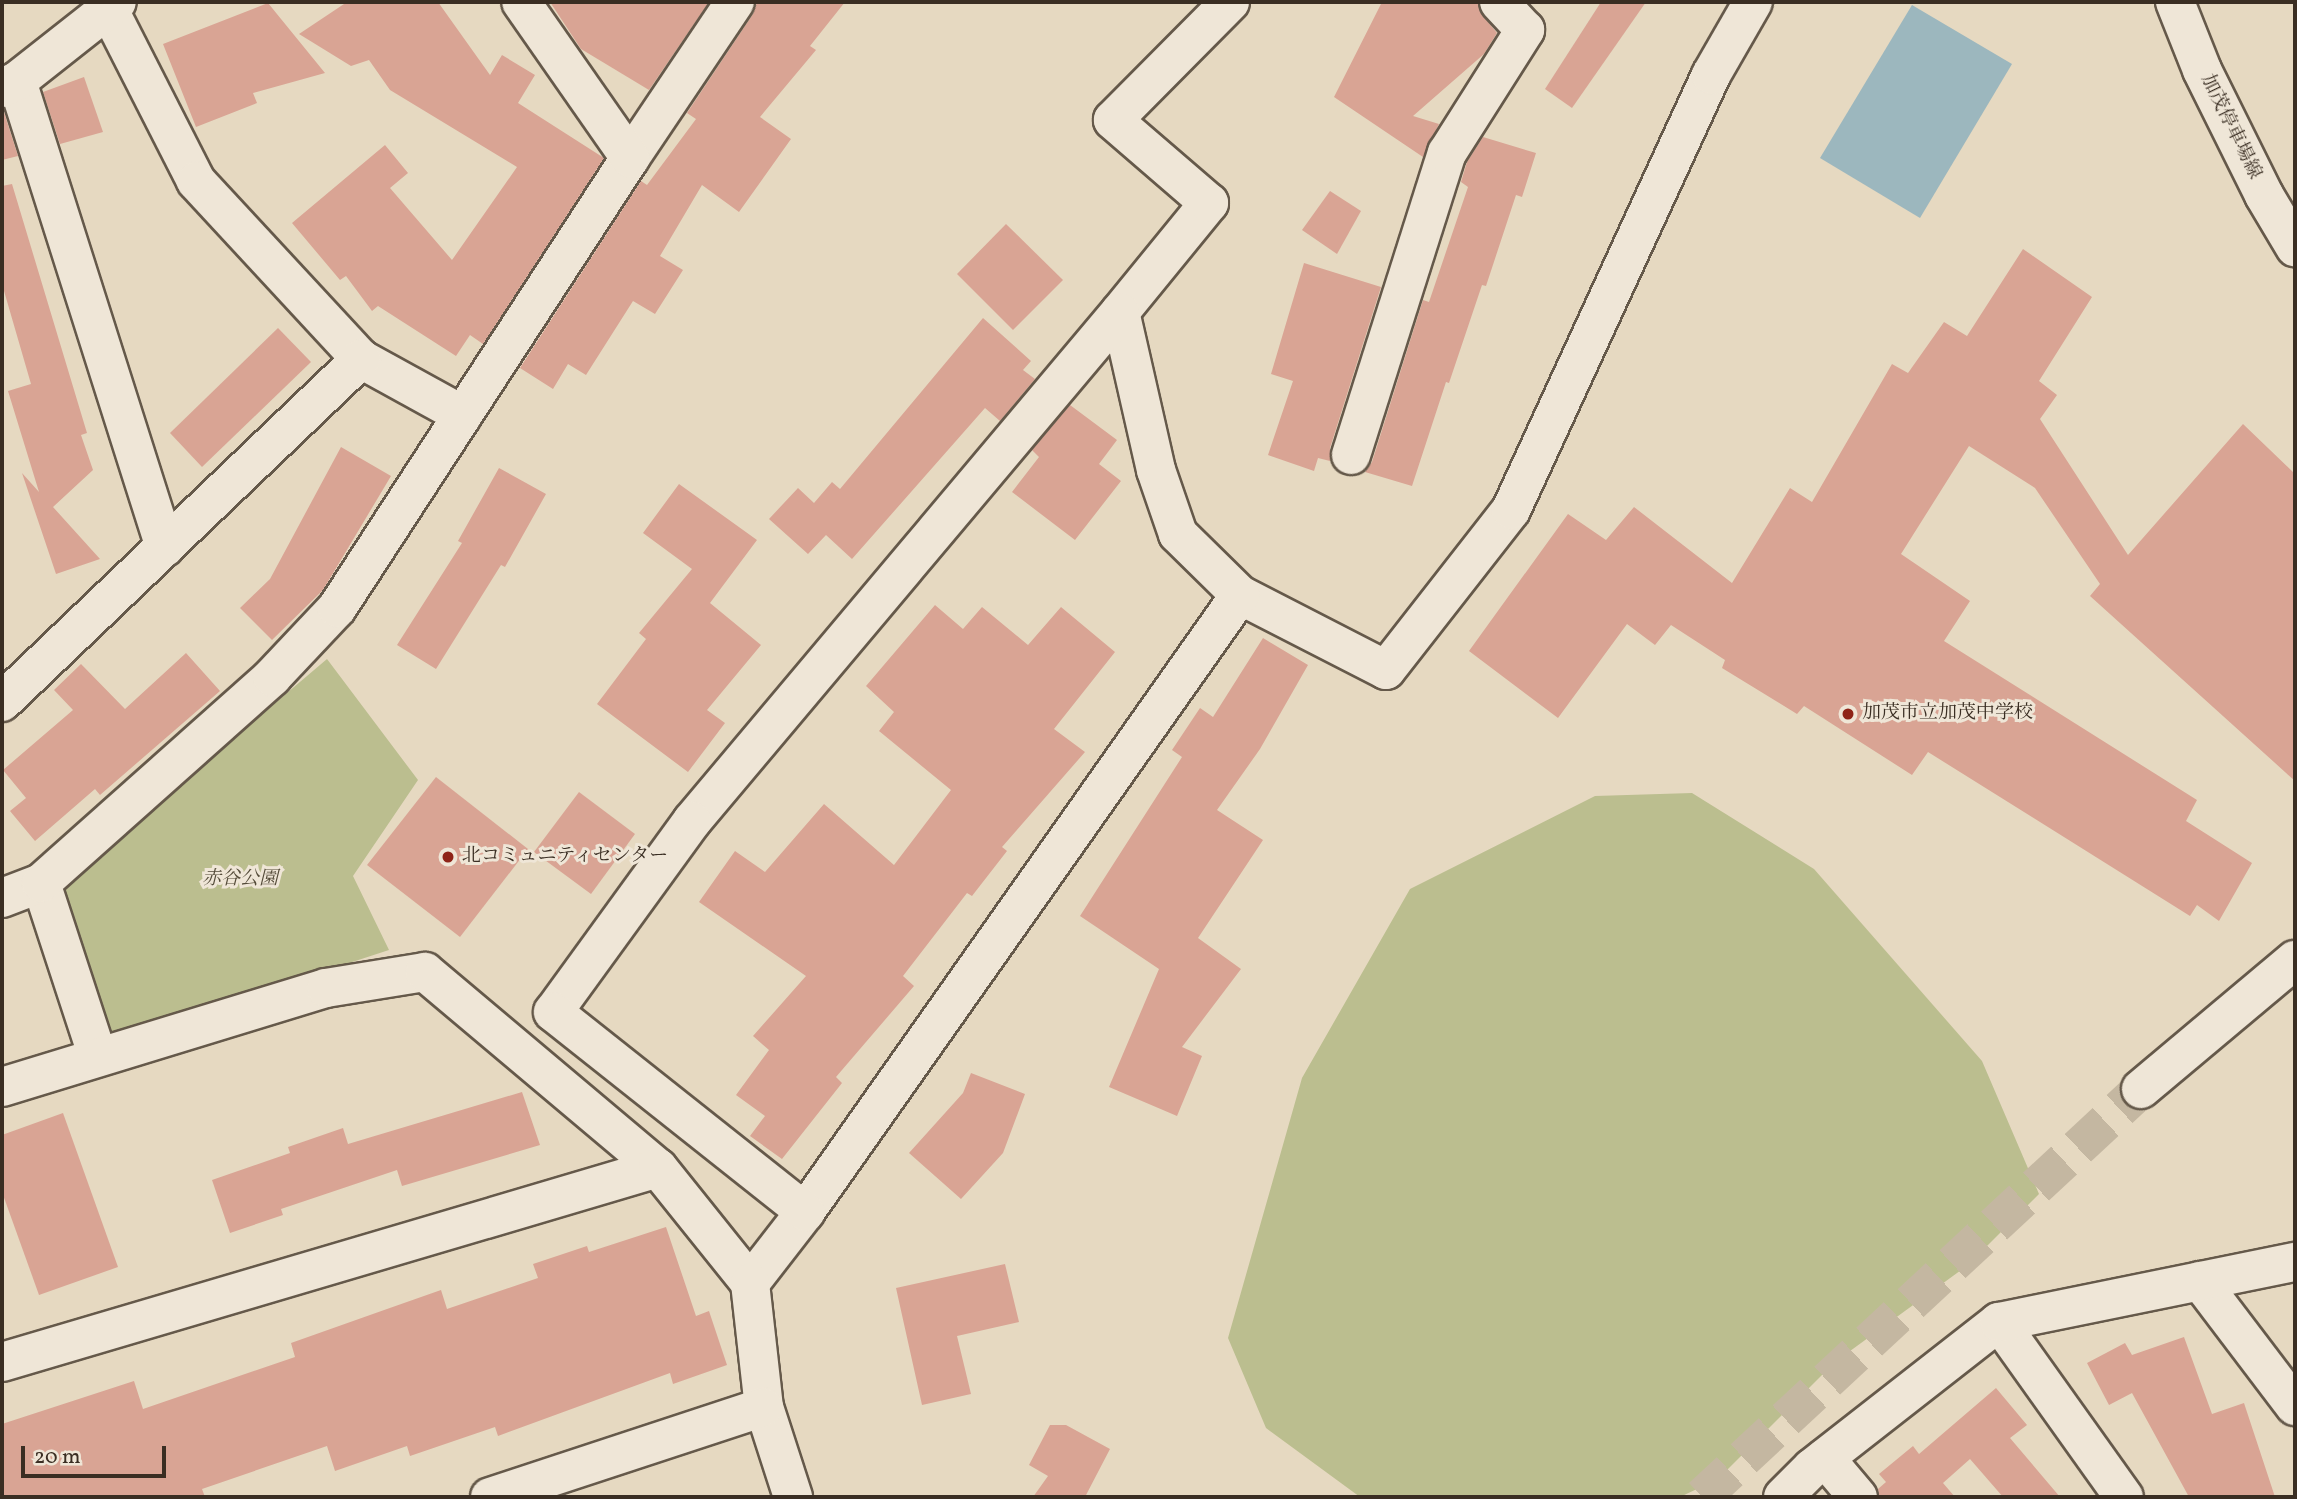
<!DOCTYPE html>
<html>
<head>
<meta charset="utf-8">
<style>
	body { margin:0 }
	#map { position:relative; width:2297px; height:1499px; overflow:hidden; background:#e6d9c1; font-family:Vollkorn,"Noto Serif JP",serif }
	div>[style] { position:absolute }
	.green>* { inset:0; background:#bbbe8f }
	.water>* { inset:0; background:#9cb7be }
	.building>* { inset:0; background:#d9a494 }
	.secondary-tunnel>* { height:38px; margin-top:-19px; transform-origin:0; background:repeating-linear-gradient(90deg,#c4b7a1 0 38px,transparent 0 57px) }
	.roads { filter:drop-shadow(2px 0 #65594a) drop-shadow(-2px 0 #65594a) drop-shadow(0 2px #65594a) drop-shadow(0 -2px #65594a) }
	.street>* { height:38px; margin:-19px; padding:0 19px; transform-origin:19px; border-radius:19px; background:#efe6d7 }
	.secondary>* { height:38px; margin:-19px; padding:0 19px; transform-origin:19px; border-radius:19px; background:#efe6d7 }
	.dots>* { width:19px; height:19px; translate:-50% -50%; box-sizing:border-box; border:4px solid #efe6d7; border-radius:50% }
	span { translate:-50% -50%; white-space:nowrap; text-align:center; line-height:1.15; -webkit-text-stroke:6px #efe6d7; paint-order:stroke }
	.street-label { font-size:19px; color:#3a2e23 }
	.poi-label { font-size:19px; color:#3a2e23 }
	.left { translate:0 -50%; text-align:left }
	.park-label { font-size:19px; color:#544b39; font-style:italic }
	.frame { position:absolute; inset:0; border:4px solid #3a2e23; pointer-events:none }
	.scale { position:absolute; left:21px; top:1446px; width:145px; height:32px; box-sizing:border-box; border:4px solid #3a2e23; border-top:0; padding-left:9px; font-size:21px; line-height:24px; white-space:nowrap; color:#3a2e23; -webkit-text-stroke:5px #efe6d7; paint-order:stroke }
</style>
</head>
<body>
<div id="map">
	<div class="green">
		<div style="clip-path:polygon(327px 659px,418px 780px,353px 876px,389px 950px,109px 1041px,57px 888px)"></div>
		<div style="clip-path:polygon(1692px 793px,1814px 869px,1982px 1061px,2039px 1194px,1968px 1265px,1835px 1362px,1718px 1479px,1680px 1497px,1360px 1497px,1266px 1428px,1228px 1338px,1302px 1078px,1410px 889px,1595px 796px)"></div>
	</div>
	<div class="water">
		<div style="clip-path:polygon(1912px 5px,2012px 64px,1920px 218px,1820px 158px)"></div>
	</div>
	<div class="building">
		<div style="clip-path:polygon(347px 2px,438px 2px,490px 75px,502px 55px,535px 75px,518px 103px,604px 158px,483px 344px,470px 335px,456px 356px,378px 306px,372px 311px,346px 276px,340px 280px,292px 223px,385px 145px,408px 173px,390px 188px,452px 260px,517px 167px,390px 90px,369px 60px,351px 66px,299px 34px)"></div>
		<div style="clip-path:polygon(550px 2px,709px 2px,649px 90px,581px 49px)"></div>
		<div style="clip-path:polygon(757px 2px,845px 2px,810px 46px,816px 50px,760px 117px,791px 139px,739px 212px,702px 185px,660px 256px,683px 270px,655px 314px,633px 301px,586px 375px,568px 364px,553px 389px,520px 368px,641px 181px,647px 185px,696px 119px,687px 113px,753px 14px)"></div>
		<div style="clip-path:polygon(1382px 2px,1478px 2px,1483px 16px,1497px 33px,1484px 54px,1413px 116px,1439px 124px,1423px 157px,1334px 97px)"></div>
		<div style="clip-path:polygon(1601px 2px,1646px 2px,1572px 108px,1545px 89px)"></div>
		<div style="clip-path:polygon(268px 3px,325px 73px,253px 93px,257px 103px,196px 127px,163px 44px)"></div>
		<div style="clip-path:polygon(84px 77px,103px 132px,60px 144px,43px 92px)"></div>
		<div style="clip-path:polygon(3px 109px,18px 156px,2px 160px,2px 110px)"></div>
		<div style="clip-path:polygon(1483px 137px,1536px 153px,1522px 197px,1516px 195px,1486px 286px,1482px 285px,1449px 383px,1446px 382px,1412px 486px,1365px 472px,1372px 462px,1423px 300px,1429px 302px,1468px 187px,1461px 182px,1467px 162px)"></div>
		<div style="clip-path:polygon(12px 184px,87px 433px,81px 435px,93px 470px,53px 507px,100px 559px,56px 574px,22px 473px,39px 492px,8px 391px,31px 384px,2px 284px,2px 186px)"></div>
		<div style="clip-path:polygon(1330px 191px,1361px 211px,1337px 254px,1302px 230px)"></div>
		<div style="clip-path:polygon(1006px 224px,1063px 280px,1013px 330px,957px 274px)"></div>
		<div style="clip-path:polygon(2023px 249px,2092px 297px,2039px 381px,2057px 395px,2040px 419px,2128px 555px,2243px 424px,2295px 474px,2295px 781px,2090px 596px,2100px 584px,2035px 488px,1969px 446px,1901px 554px,1970px 601px,1944px 641px,2197px 800px,2186px 821px,2252px 863px,2219px 921px,2197px 905px,2190px 916px,1928px 752px,1912px 775px,1804px 706px,1797px 714px,1722px 668px,1725px 660px,1671px 625px,1655px 645px,1627px 624px,1558px 718px,1469px 651px,1568px 514px,1606px 540px,1634px 507px,1732px 583px,1790px 488px,1812px 502px,1892px 364px,1908px 373px,1944px 322px,1967px 336px)"></div>
		<div style="clip-path:polygon(1304px 263px,1381px 287px,1330px 448px,1330px 461px,1318px 458px,1314px 471px,1268px 455px,1293px 381px,1271px 374px)"></div>
		<div style="clip-path:polygon(983px 318px,1031px 361px,1023px 370px,1035px 379px,1000px 421px,985px 408px,852px 559px,826px 535px,808px 554px,769px 519px,798px 488px,814px 503px,832px 482px,840px 489px)"></div>
		<div style="clip-path:polygon(278px 328px,311px 362px,202px 467px,170px 433px)"></div>
		<div style="clip-path:polygon(1070px 405px,1117px 440px,1099px 464px,1121px 481px,1075px 540px,1012px 492px,1039px 457px,1032px 450px)"></div>
		<div style="clip-path:polygon(341px 447px,391px 476px,323px 590px,272px 640px,240px 608px,270px 579px)"></div>
		<div style="clip-path:polygon(499px 468px,546px 494px,505px 567px,501px 565px,436px 669px,397px 645px,462px 543px,458px 541px)"></div>
		<div style="clip-path:polygon(679px 484px,757px 540px,710px 603px,761px 645px,707px 710px,725px 723px,688px 772px,597px 704px,646px 639px,639px 633px,692px 569px,643px 533px)"></div>
		<div style="clip-path:polygon(935px 605px,963px 629px,982px 607px,1028px 645px,1061px 607px,1115px 652px,1054px 729px,1085px 752px,1002px 847px,1007px 851px,972px 896px,967px 893px,903px 976px,914px 986px,836px 1077px,842px 1083px,782px 1159px,750px 1136px,765px 1116px,736px 1095px,769px 1050px,753px 1036px,806px 976px,699px 902px,735px 851px,765px 872px,824px 804px,894px 865px,951px 790px,879px 731px,894px 712px,866px 686px)"></div>
		<div style="clip-path:polygon(1263px 638px,1308px 665px,1260px 749px,1217px 810px,1263px 840px,1198px 938px,1241px 969px,1182px 1047px,1202px 1056px,1177px 1116px,1109px 1087px,1159px 969px,1080px 916px,1182px 757px,1172px 750px,1200px 708px,1213px 717px)"></div>
		<div style="clip-path:polygon(186px 653px,220px 691px,100px 795px,95px 789px,35px 841px,10px 811px,26px 798px,3px 770px,73px 710px,54px 690px,81px 664px,125px 709px)"></div>
		<div style="clip-path:polygon(436px 777px,528px 849px,460px 937px,367px 865px)"></div>
		<div style="clip-path:polygon(579px 792px,635px 834px,591px 894px,534px 852px)"></div>
		<div style="clip-path:polygon(971px 1073px,1025px 1094px,1003px 1153px,961px 1199px,909px 1153px,963px 1093px)"></div>
		<div style="clip-path:polygon(522px 1092px,540px 1145px,402px 1186px,397px 1170px,281px 1209px,283px 1215px,230px 1233px,212px 1180px,290px 1153px,288px 1147px,343px 1128px,348px 1144px)"></div>
		<div style="clip-path:polygon(63px 1113px,118px 1267px,39px 1295px,2px 1192px,2px 1135px)"></div>
		<div style="clip-path:polygon(666px 1227px,696px 1316px,709px 1311px,727px 1365px,673px 1384px,670px 1373px,498px 1436px,495px 1427px,410px 1456px,407px 1446px,335px 1471px,327px 1446px,202px 1489px,205px 1497px,2px 1497px,2px 1424px,134px 1381px,143px 1409px,295px 1357px,291px 1343px,387px 1309px,441px 1290px,447px 1309px,538px 1278px,533px 1264px,587px 1246px,589px 1252px)"></div>
		<div style="clip-path:polygon(1005px 1264px,1019px 1322px,957px 1336px,971px 1394px,922px 1405px,896px 1288px)"></div>
		<div style="clip-path:polygon(2184px 1337px,2212px 1414px,2244px 1403px,2275px 1497px,2189px 1497px,2132px 1393px,2109px 1405px,2087px 1363px,2125px 1343px,2132px 1355px)"></div>
		<div style="clip-path:polygon(1996px 1388px,2027px 1425px,2010px 1438px,2060px 1497px,2003px 1497px,1970px 1459px,1943px 1483px,1955px 1497px,1879px 1497px,1878px 1489px,1886px 1482px,1879px 1474px,1913px 1446px,1919px 1454px)"></div>
		<div style="clip-path:polygon(1050px 1425px,1066px 1425px,1110px 1449px,1085px 1497px,1033px 1497px,1048px 1476px,1029px 1465px)"></div>
	</div>
	<div class="secondary-tunnel">
		<div style="left:1702px;top:1497px;width:599px;rotate:-42.9deg"></div>
	</div>
	<div class="roads">
		<div class="street">
			<div style="left:108px;top:8px;width:194px;rotate:63deg"></div>
			<div style="left:196px;top:181px;width:243px;rotate:47.2deg"></div>
			<div style="left:361px;top:359px;width:116px;rotate:28.8deg"></div>
			<div style="left:17px;top:81px;width:489px;rotate:72.4deg"></div>
			<div style="left:2px;top:88px;width:17px;rotate:-25deg"></div>
			<div style="left:17px;top:81px;width:127px;rotate:-38.3deg"></div>
			<div style="left:630px;top:158px;width:188px;rotate:-56.1deg"></div>
			<div style="left:1120px;top:312px;width:141px;rotate:-50.8deg"></div>
			<div style="left:1209px;top:203px;width:127px;rotate:-139.2deg"></div>
			<div style="left:1113px;top:120px;width:166px;rotate:-45.2deg"></div>
			<div style="left:1351px;top:455px;width:317px;rotate:-72.4deg"></div>
			<div style="left:1447px;top:153px;width:146px;rotate:-57.6deg"></div>
			<div style="left:1525px;top:30px;width:38px;rotate:-133deg"></div>
			<div style="left:1240px;top:595px;width:164px;rotate:27.2deg"></div>
			<div style="left:1386px;top:670px;width:203px;rotate:-52deg"></div>
			<div style="left:1511px;top:510px;width:479px;rotate:-65.3deg"></div>
			<div style="left:1711px;top:75px;width:84px;rotate:-60.1deg"></div>
			<div style="left:2px;top:702px;width:497px;rotate:-43.7deg"></div>
			<div style="left:41px;top:883px;width:183px;rotate:71.9deg"></div>
			<div style="left:2px;top:898px;width:42px;rotate:-21deg"></div>
			<div style="left:41px;top:883px;width:310px;rotate:-41.7deg"></div>
			<div style="left:272px;top:677px;width:95px;rotate:-46.7deg"></div>
			<div style="left:337px;top:608px;width:537px;rotate:-56.93deg"></div>
			<div style="left:630px;top:158px;width:190px;rotate:-124.9deg"></div>
			<div style="left:2px;top:1087px;width:339px;rotate:-17deg"></div>
			<div style="left:326px;top:988px;width:100px;rotate:-9.2deg"></div>
			<div style="left:425px;top:972px;width:304px;rotate:40.1deg"></div>
			<div style="left:2200px;top:1281px;width:157px;rotate:52.8deg"></div>
			<div style="left:750px;top:1283px;width:90px;rotate:-52.2deg"></div>
			<div style="left:805px;top:1212px;width:755px;rotate:-54.82deg"></div>
			<div style="left:1240px;top:595px;width:87px;rotate:-135.5deg"></div>
			<div style="left:1178px;top:534px;width:68px;rotate:-109deg"></div>
			<div style="left:1156px;top:470px;width:162px;rotate:-102.8deg"></div>
			<div style="left:1120px;top:312px;width:665px;rotate:130.06deg"></div>
			<div style="left:692px;top:821px;width:236px;rotate:126deg"></div>
			<div style="left:553px;top:1012px;width:322px;rotate:38.4deg"></div>
			<div style="left:1999px;top:1322px;width:215px;rotate:54.5deg"></div>
			<div style="left:2px;top:1362px;width:684px;rotate:-16.47deg"></div>
			<div style="left:658px;top:1168px;width:147px;rotate:51.3deg"></div>
			<div style="left:750px;top:1283px;width:125px;rotate:83.6deg"></div>
			<div style="left:764px;top:1407px;width:95px;rotate:72.1deg"></div>
			<div style="left:1825px;top:1458px;width:51px;rotate:49.8deg"></div>
			<div style="left:490px;top:1497px;width:288px;rotate:-18.2deg"></div>
			<div style="left:1783px;top:1497px;width:41px;rotate:-45deg"></div>
			<div style="left:1812px;top:1468px;width:237px;rotate:-38deg"></div>
			<div style="left:1999px;top:1322px;width:302px;rotate:-11.5deg"></div>
		</div>
		<div class="secondary">
			<div style="left:2175px;top:2px;width:73px;rotate:68.3deg"></div>
			<div style="left:2202px;top:70px;width:140px;rotate:63.6deg"></div>
			<div style="left:2264px;top:195px;width:61px;rotate:59.2deg"></div>
			<div style="left:2141px;top:1089px;width:201px;rotate:-40deg"></div>
		</div>
	</div>
	<div class="dots">
		<div style="left:1848px;top:714px;background:#8f2418"></div>
		<div style="left:448px;top:857px;background:#8f2418"></div>
	</div>
	<div class="street-label">
		<span style="left:2230px;top:127px;rotate:64deg">加茂停車場線</span>
	</div>
	<div class="poi-label">
		<span class="left" style="left:1862px;top:714px">加茂市立加茂中学校</span>
		<span class="left" style="left:462px;top:857px">北コミュニティセンター</span>
	</div>
	<div class="park-label">
		<span style="left:240px;top:880px">赤谷公園</span>
	</div>
	<div class="frame"></div>
	<div class="scale">20 m</div>
</div>
</body>
</html>
